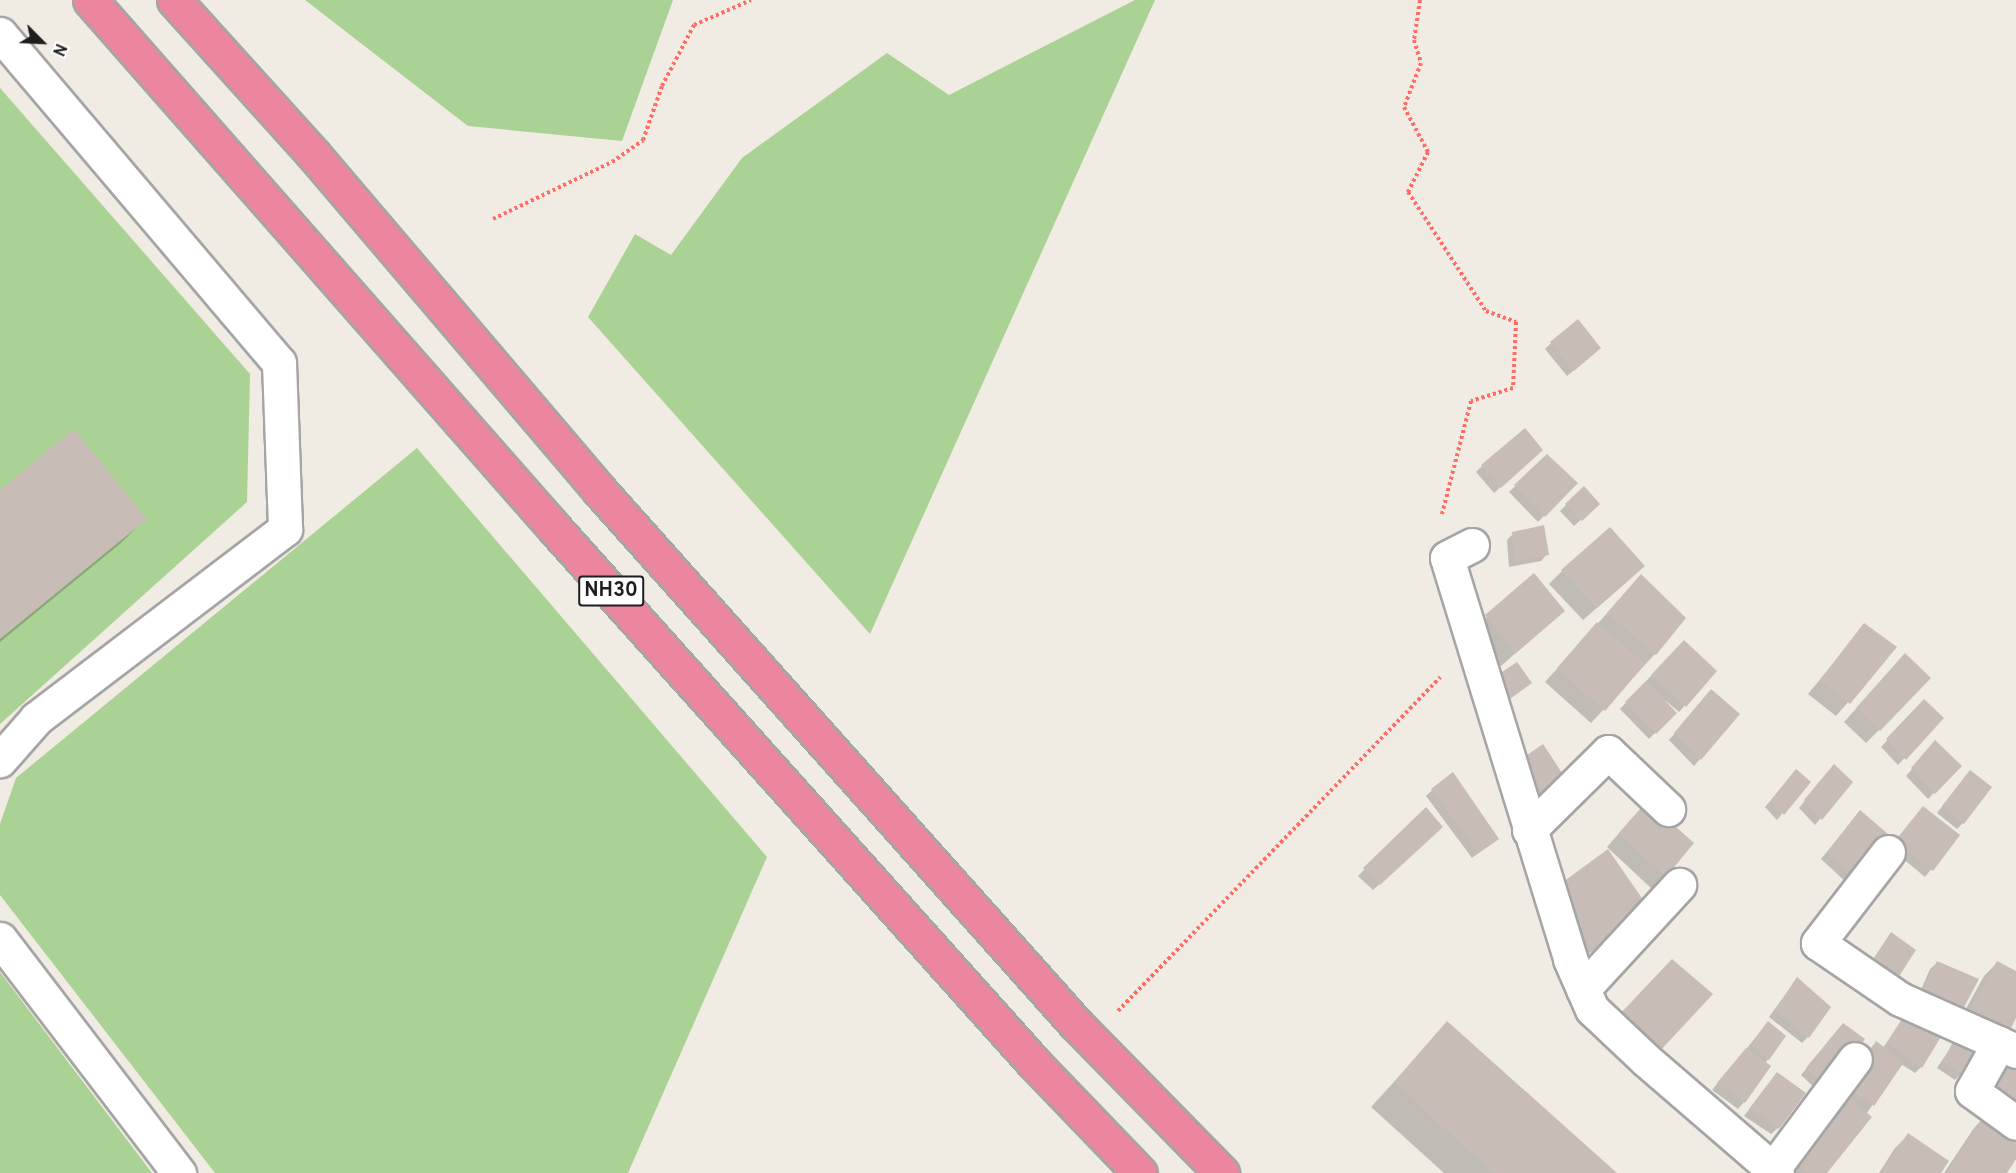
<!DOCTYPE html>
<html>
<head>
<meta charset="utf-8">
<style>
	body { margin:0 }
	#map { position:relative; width:2016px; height:1173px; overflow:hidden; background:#f0ebe3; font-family:Overpass,sans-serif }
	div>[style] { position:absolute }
	.forest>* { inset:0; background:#aad295 }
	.shadow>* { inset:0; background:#0003 }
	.building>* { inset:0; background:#c8bdb6 }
	.path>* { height:4px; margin-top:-2px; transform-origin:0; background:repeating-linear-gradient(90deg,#ff6d65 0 3px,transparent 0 6px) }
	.roads { filter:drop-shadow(2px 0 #a5a5a5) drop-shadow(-2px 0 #a5a5a5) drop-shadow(0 2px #a5a5a5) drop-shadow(0 -2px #a5a5a5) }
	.minor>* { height:33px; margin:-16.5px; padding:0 16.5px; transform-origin:16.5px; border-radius:16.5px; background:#fff }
	.highway>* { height:33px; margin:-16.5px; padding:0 16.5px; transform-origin:16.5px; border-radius:16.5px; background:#ec859e }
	span { translate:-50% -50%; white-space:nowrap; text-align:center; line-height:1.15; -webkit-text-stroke:5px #fff; paint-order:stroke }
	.shield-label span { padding:2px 4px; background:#fff; border:2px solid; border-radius:4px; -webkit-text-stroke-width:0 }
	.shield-label { font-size:20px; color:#1e1e1e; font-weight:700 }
	.north { position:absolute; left:12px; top:12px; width:60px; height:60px; -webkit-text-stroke:4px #fff; paint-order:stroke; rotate:114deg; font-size:16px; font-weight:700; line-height:24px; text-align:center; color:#1e1e1e }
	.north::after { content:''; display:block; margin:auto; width:21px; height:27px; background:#1e1e1e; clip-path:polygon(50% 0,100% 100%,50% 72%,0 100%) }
</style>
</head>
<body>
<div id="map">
	<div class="forest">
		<div style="clip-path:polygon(305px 0,673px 0,622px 141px,468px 126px)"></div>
		<div style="clip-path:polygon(1135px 0,1155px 0,870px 634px,588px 317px,635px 234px,671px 255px,742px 158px,887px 53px,949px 95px)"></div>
		<div style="clip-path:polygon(0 88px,250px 374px,247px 502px,0 724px)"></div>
		<div style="clip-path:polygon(417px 448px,767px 857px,628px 1173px,215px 1173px,0 895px,0 824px,16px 778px)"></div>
		<div style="clip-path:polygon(0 972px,152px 1173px,0 1173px)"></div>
	</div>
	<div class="shadow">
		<div style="clip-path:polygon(1551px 343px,1593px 354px,1567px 376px,1545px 349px)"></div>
		<div style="clip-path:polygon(1535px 456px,1494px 493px,1476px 472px,1482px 466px)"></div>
		<div style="clip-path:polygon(1547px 456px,1576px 483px,1538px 522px,1509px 492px)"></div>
		<div style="clip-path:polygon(1583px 488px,1592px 510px,1574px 526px,1560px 511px)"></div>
		<div style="clip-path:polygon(0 492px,145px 519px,121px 543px,0 642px)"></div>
		<div style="clip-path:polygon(1513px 534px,1547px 554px,1541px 561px,1509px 567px,1507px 540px)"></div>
		<div style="clip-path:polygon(1562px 571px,1630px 579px,1583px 620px,1549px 584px)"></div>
		<div style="clip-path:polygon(1534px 575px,1563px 611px,1501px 666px,1473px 629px)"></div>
		<div style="clip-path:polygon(1628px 590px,1684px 618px,1655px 654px,1591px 723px,1545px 682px)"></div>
		<div style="clip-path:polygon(1865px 625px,1895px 648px,1836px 716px,1808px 694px)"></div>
		<div style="clip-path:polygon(1677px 648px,1715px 671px,1679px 712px,1666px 701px,1664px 702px,1675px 713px,1649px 739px,1620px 709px)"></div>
		<div style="clip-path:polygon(1892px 669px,1879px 730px,1866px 743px,1844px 722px)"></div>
		<div style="clip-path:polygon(1705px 697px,1738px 715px,1694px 766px,1669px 740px)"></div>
		<div style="clip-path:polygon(1924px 701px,1942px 718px,1898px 765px,1881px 747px)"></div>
		<div style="clip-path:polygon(1929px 749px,1960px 766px,1928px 799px,1906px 776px)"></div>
		<div style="clip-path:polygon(1512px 769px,1560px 788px,1538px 805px)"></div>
		<div style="clip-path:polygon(1796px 771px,1808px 782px,1777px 820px,1765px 807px)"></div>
		<div style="clip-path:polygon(1828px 773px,1851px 782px,1815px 825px,1799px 808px)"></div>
		<div style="clip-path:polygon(1964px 779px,1963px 823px,1957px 829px,1937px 813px)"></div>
		<div style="clip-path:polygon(1432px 790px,1497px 839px,1472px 858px,1426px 796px)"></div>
		<div style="clip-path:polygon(1426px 809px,1435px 833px,1373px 890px,1358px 876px)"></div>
		<div style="clip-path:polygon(1634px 816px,1665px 876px,1652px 889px,1607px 847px)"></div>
		<div style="clip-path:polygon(1854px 819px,1886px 834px,1846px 882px,1821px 859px)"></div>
		<div style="clip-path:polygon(1958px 835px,1925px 877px,1890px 848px)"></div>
		<div style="clip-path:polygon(1564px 883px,1633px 920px,1578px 962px)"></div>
		<div style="clip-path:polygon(1937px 963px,1962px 1008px,1956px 1015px,1917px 999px,1930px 969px)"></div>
		<div style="clip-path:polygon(1997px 963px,2016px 972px,2016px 1014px,2008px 1029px,1995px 1042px,1958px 1023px,1984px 976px)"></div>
		<div style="clip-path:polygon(1797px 979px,1808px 1037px,1802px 1043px,1769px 1017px)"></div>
		<div style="clip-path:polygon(1905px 1015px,1921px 1067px,1915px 1073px,1901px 1064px,1825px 1173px,1778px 1173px,1870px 1049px,1876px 1043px,1883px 1048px)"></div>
		<div style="clip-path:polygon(1448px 1023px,1614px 1173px,1444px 1173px,1371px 1107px)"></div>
		<div style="clip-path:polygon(1762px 1030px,1768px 1059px,1744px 1102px,1738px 1109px,1712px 1090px)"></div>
		<div style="clip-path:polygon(1837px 1031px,1821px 1094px,1801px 1075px)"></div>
		<div style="clip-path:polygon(1957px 1038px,1961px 1074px,1955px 1080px,1937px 1068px)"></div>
		<div style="clip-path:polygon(1777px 1074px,1778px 1128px,1771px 1134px,1744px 1116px)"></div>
		<div style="clip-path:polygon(1987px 1114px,2016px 1156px,2005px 1173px,1944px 1173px,1974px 1128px)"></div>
		<div style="clip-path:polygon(1908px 1135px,1939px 1173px,1879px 1173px,1895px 1148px)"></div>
	</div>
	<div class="building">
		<div style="clip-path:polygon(1578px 319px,1601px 348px,1574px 371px,1550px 342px)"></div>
		<div style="clip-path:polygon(1525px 428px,1543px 450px,1501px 488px,1481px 465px)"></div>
		<div style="clip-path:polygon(74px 429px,147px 519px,0 639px,0 490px)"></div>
		<div style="clip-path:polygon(1547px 454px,1578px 483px,1545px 517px,1514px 485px)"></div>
		<div style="clip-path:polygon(1584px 486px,1600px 504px,1582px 521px,1565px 504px)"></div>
		<div style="clip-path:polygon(1544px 525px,1549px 555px,1515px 562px,1512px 532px)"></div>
		<div style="clip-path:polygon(1610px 527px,1645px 566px,1597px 608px,1561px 570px)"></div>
		<div style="clip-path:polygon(1534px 573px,1565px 611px,1515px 654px,1485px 615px)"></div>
		<div style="clip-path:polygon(1641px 574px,1686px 618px,1656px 655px,1607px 613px)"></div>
		<div style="clip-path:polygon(1597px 622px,1645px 664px,1605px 711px,1557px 668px)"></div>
		<div style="clip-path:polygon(1864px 623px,1897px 647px,1850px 704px,1820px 680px)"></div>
		<div style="clip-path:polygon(1684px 640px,1717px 671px,1686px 707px,1651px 675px)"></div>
		<div style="clip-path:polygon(1905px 653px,1931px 678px,1880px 731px,1856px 708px)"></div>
		<div style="clip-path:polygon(1517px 662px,1532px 683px,1510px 699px,1496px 676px)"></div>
		<div style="clip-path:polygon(1646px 681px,1677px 713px,1656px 734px,1625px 702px)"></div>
		<div style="clip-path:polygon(1711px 689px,1740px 714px,1701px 760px,1674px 733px)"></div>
		<div style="clip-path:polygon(1924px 699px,1944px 718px,1906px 760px,1886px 739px)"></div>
		<div style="clip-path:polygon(1935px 740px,1962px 766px,1935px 794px,1911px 768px)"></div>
		<div style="clip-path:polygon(1543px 744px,1568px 782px,1545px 799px,1517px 762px)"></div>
		<div style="clip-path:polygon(1834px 764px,1853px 782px,1822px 820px,1804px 800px)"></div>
		<div style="clip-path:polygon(1796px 769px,1811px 782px,1784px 815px,1771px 800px)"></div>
		<div style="clip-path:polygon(1970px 770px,1992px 787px,1964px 824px,1942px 806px)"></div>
		<div style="clip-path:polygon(1453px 772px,1499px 839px,1479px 853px,1431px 789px)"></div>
		<div style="clip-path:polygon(1647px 801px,1694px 843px,1666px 877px,1619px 833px)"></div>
		<div style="clip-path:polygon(1923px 806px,1960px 835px,1933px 871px,1895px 841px)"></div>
		<div style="clip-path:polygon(1426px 807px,1443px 827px,1380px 885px,1363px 868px)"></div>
		<div style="clip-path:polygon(1860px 810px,1888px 834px,1854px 877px,1827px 852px)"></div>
		<div style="clip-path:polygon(1608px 849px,1648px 907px,1591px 951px,1563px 882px)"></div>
		<div style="clip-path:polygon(1891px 932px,1916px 950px,1892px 987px,1866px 970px)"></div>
		<div style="clip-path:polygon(1672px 959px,1713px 994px,1659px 1052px,1619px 1015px)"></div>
		<div style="clip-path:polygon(1937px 961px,1979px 979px,1963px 1009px,1922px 992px)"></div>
		<div style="clip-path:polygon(1997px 961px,2016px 971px,2016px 1018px,2010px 1030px,1970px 1010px)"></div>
		<div style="clip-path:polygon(1797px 977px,1831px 1007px,1809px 1038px,1775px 1010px)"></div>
		<div style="clip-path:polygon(1905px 1014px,1942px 1035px,1922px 1068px,1887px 1043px)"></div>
		<div style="clip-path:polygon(1447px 1021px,1617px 1173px,1493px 1173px,1394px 1082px)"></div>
		<div style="clip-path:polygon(1768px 1021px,1786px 1036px,1769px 1060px,1750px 1045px)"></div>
		<div style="clip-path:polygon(1843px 1023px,1865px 1039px,1828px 1088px,1806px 1068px)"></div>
		<div style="clip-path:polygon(1956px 1036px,1980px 1048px,1962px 1075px,1943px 1061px)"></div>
		<div style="clip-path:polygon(1876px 1041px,1904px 1062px,1874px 1106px,1844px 1086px)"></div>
		<div style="clip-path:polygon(1746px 1048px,1771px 1066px,1745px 1103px,1717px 1083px)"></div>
		<div style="clip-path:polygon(2002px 1056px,2016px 1063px,2016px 1106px,1986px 1091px)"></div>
		<div style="clip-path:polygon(1777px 1072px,1806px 1093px,1779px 1129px,1749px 1109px)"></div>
		<div style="clip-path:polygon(1838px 1089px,1872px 1117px,1827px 1173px,1809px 1173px,1788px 1157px)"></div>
		<div style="clip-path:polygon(1987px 1113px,2016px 1133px,2016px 1159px,2007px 1173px,1947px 1173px)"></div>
		<div style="clip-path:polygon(1908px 1133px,1949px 1161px,1941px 1173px,1882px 1173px)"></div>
	</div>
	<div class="path">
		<div style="left:1420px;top:0;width:40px;rotate:98.5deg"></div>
		<div style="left:1414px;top:40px;width:24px;rotate:73deg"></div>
		<div style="left:1421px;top:63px;width:47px;rotate:111.1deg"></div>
		<div style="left:1404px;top:107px;width:51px;rotate:61.9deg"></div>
		<div style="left:1428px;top:152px;width:45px;rotate:116.6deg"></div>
		<div style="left:1408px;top:192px;width:142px;rotate:56.8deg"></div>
		<div style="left:1486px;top:311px;width:32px;rotate:20deg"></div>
		<div style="left:1516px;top:322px;width:66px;rotate:92.6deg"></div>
		<div style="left:1513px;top:388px;width:44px;rotate:162.8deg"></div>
		<div style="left:1471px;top:401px;width:117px;rotate:104.4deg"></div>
		<div style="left:493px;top:219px;width:132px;rotate:-25.6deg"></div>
		<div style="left:612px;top:162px;width:38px;rotate:-35deg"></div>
		<div style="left:643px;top:140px;width:57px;rotate:-70.6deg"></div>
		<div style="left:662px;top:86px;width:69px;rotate:-62.3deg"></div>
		<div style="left:694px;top:25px;width:62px;rotate:-23.7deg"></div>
		<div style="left:1118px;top:1011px;width:464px;rotate:-46deg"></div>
	</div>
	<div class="roads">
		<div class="minor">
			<div style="left:0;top:34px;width:431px;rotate:49.7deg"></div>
			<div style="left:279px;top:363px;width:166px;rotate:87.9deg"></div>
			<div style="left:285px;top:529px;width:313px;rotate:142.7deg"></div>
			<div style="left:36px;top:719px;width:55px;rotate:131.3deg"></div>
			<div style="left:1472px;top:545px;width:28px;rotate:153deg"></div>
			<div style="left:1447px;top:558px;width:419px;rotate:72.9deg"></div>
			<div style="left:1570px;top:959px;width:55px;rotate:66.3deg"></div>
			<div style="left:1592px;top:1009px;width:74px;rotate:43.4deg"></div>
			<div style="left:1646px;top:1060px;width:173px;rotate:40.8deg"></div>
			<div style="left:1529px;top:830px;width:111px;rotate:-44.6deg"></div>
			<div style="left:1608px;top:752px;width:83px;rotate:43.5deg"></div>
			<div style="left:1888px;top:852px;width:115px;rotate:127.6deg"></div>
			<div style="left:1818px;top:943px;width:99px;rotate:34.3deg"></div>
			<div style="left:1900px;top:999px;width:127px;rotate:24.1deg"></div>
			<div style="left:0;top:939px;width:295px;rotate:52.6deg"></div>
			<div style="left:1583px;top:989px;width:142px;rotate:-47.3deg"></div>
			<div style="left:1999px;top:1043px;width:55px;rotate:119.4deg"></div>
			<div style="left:1972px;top:1091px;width:54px;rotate:36deg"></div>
			<div style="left:1773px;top:1169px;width:137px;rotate:-53.3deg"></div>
		</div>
		<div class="highway">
			<div style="left:90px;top:0;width:704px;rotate:48.68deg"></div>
			<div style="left:555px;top:529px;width:716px;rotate:48.11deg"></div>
			<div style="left:1033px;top:1062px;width:154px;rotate:46.1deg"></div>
			<div style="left:174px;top:0;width:209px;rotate:47.9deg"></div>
			<div style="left:314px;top:155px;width:440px;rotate:49.6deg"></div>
			<div style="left:599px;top:490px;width:716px;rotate:48.23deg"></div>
			<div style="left:1076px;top:1024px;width:209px;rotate:45.6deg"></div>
		</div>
	</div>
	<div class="shield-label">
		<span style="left:611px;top:591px">NH30</span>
	</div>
	<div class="north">N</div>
</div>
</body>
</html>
